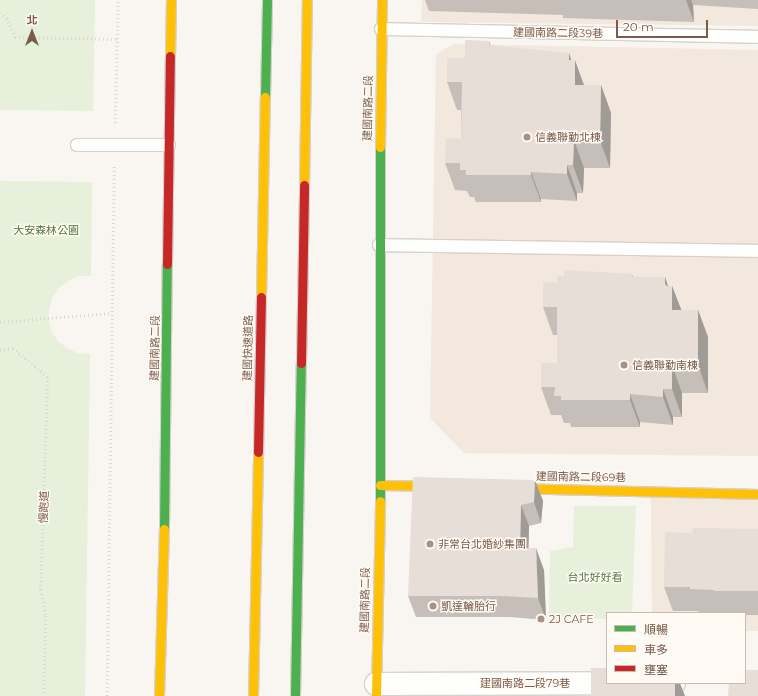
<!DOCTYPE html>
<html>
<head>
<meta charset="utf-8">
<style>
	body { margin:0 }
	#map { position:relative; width:758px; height:696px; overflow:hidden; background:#f9f5f0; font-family:Montserrat,"Noto Sans TC",sans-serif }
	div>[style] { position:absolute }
	.residential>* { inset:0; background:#f2e8de }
	.green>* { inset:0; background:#e7f0db }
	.path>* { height:2.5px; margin-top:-1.25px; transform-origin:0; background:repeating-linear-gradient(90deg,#dcd5d0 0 1px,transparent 0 4px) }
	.roads { filter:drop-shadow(1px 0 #d7d1cb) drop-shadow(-1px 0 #d7d1cb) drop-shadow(0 1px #d7d1cb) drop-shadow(0 -1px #d7d1cb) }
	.lane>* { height:12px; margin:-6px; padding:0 6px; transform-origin:6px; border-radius:6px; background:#fefefd }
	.street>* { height:22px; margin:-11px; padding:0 11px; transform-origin:11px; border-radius:11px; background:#fefefd }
	.fast>* { height:9px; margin:-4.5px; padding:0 4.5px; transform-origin:4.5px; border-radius:4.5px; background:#4caf50 }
	.slow>* { height:9px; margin:-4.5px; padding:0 4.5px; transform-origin:4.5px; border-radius:4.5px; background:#ffc107 }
	.jam>* { height:9px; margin:-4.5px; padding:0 4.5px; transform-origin:4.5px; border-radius:4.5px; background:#c62828 }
	.wall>* { inset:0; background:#c6bfb9 }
	.shaded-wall>* { inset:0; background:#a19b96 }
	.building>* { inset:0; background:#e6ded7 }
	.dots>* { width:11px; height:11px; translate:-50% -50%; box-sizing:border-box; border:2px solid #fffaf3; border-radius:50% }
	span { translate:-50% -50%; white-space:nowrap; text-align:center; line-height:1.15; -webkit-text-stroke:3px #fffaf3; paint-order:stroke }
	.street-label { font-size:11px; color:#7a5c4d }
	.poi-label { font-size:11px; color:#7a5c4d }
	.left { translate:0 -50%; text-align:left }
	.park-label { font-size:11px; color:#537a41 }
	.legend { position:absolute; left:606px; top:612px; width:140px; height:72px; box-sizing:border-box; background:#fffaf3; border:1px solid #cabbb1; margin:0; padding:5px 7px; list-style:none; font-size:12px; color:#7a5c4d }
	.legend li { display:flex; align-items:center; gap:8px; height:20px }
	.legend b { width:20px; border:1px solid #cabbb1 }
	.north { position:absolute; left:12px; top:12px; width:40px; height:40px; -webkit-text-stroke:3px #fffaf3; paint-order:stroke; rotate:0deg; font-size:11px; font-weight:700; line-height:16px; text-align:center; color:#7a5c4d }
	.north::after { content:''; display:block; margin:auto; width:14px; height:18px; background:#7a5c4d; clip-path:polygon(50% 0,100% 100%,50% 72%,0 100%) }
	.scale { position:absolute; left:616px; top:20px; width:92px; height:18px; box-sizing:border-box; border:2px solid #7a5c4d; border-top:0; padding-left:5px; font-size:12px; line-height:14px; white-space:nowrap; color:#7a5c4d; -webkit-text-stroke:3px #fffaf3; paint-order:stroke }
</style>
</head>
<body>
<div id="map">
	<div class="residential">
		<div style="clip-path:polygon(422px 0,758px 0,758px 26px,421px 22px)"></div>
		<div style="clip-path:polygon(454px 44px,758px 50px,758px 456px,464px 453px,430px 418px,436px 54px)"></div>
		<div style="clip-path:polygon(651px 498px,758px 499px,758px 631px,745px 631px,745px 613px,652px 613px)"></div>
	</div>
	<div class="green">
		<div style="clip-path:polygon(0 0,95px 0,93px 111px,0 110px)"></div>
		<div style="clip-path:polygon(0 181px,92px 182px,91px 276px,79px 276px,68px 281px,59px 288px,52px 298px,48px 318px,52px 332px,58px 341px,68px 349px,78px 353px,90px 354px,85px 696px,0 696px)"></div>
		<div style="clip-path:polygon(574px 506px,636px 506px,632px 613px,607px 613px,607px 619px,549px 617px,550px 551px,573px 547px)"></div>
	</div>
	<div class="path">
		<div style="left:0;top:13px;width:9px;rotate:36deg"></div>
		<div style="left:7px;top:18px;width:21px;rotate:67deg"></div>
		<div style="left:15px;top:37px;width:102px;rotate:1.1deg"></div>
		<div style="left:115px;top:123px;width:123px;rotate:-88.6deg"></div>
		<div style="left:0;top:322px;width:111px;rotate:-4.6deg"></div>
		<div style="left:0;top:350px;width:13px;rotate:-9deg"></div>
		<div style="left:13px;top:348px;width:45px;rotate:39.6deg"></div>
		<div style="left:48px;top:377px;width:213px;rotate:91.9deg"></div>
		<div style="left:41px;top:590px;width:26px;rotate:79deg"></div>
		<div style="left:46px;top:616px;width:80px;rotate:91.4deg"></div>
		<div style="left:107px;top:696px;width:530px;rotate:-89.24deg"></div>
	</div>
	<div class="roads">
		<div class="lane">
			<div style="left:381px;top:29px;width:377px;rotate:1.2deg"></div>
			<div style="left:77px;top:145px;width:92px"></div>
			<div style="left:379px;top:245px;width:379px;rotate:0.9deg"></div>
		</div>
		<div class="street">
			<div style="left:376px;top:684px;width:298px;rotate:-0.2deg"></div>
		</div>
		<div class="fast">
			<div style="left:265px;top:97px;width:97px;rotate:-88.8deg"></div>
			<div style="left:380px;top:501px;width:354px;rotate:-90deg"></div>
			<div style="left:164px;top:529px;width:265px;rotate:-89.4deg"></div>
			<div style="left:295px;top:696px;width:333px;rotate:-89deg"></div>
		</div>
		<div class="slow">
			<div style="left:170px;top:56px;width:56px;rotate:-89deg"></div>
			<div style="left:380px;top:147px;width:147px;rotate:-89.2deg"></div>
			<div style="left:304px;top:185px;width:185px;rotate:-89.1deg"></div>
			<div style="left:261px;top:297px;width:200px;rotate:-88.9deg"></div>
			<div style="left:380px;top:485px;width:62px;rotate:0.9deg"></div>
			<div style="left:509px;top:488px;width:249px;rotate:1.4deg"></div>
			<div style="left:159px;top:696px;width:167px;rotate:-88.3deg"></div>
			<div style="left:253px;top:696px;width:244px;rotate:-88.8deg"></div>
			<div style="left:376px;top:696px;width:195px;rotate:-88.8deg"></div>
		</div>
		<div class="jam">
			<div style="left:167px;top:264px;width:208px;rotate:-89.2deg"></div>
			<div style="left:301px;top:363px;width:178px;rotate:-89deg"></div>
			<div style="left:258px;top:452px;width:155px;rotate:-88.9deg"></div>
		</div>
	</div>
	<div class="wall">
		<div style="clip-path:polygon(425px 0,758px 0,758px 9px,693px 5px,694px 22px,563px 18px,563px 15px,429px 11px)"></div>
		<div style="clip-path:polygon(489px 41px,491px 46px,571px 60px,584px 85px,601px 85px,611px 113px,610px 168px,584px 168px,583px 193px,577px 193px,577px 201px,541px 199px,541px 202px,476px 202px,474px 197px,470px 197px,467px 191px,455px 190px,445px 163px,461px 139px,461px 110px,457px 110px,447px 82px,465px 58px)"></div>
		<div style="clip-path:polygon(632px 274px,633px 277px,665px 277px,668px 286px,672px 286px,681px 310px,698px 310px,708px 337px,708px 393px,682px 393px,682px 417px,673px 417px,673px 425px,640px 422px,640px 427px,571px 427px,570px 423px,564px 423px,561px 415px,551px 415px,541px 387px,557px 363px,557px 335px,553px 335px,543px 307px,557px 283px)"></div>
		<div style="clip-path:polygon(535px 480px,543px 501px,541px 523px,529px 526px,528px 548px,544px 570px,546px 620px,509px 617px,416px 617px,408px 596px)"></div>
		<div style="clip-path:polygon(758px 529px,758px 615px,745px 615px,745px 613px,699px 613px,698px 611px,673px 611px,664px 587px,692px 533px)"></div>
	</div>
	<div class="shaded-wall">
		<div style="clip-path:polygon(686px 0,691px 0,693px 5px,694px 22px)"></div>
		<div style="clip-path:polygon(569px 53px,575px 71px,575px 60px,585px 88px,575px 85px,569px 60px)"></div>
		<div style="clip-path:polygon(601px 85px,611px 113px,610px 168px,600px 141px)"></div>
		<div style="clip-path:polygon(574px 140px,584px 168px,583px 193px,573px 165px)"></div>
		<div style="clip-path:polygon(567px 165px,577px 193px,577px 201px,567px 174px)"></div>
		<div style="clip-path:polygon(531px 172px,541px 199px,541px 202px,531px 175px)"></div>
		<div style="clip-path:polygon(665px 277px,672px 298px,672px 286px,683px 314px,672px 310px,665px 284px)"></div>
		<div style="clip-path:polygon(698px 310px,708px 337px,708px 393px,698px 365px)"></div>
		<div style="clip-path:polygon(672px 365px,682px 393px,682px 417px,672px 389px)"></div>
		<div style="clip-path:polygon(663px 389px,673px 417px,673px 425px,663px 397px)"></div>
		<div style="clip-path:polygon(630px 394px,640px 422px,640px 427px,630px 400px)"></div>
		<div style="clip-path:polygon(535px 480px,543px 501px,541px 523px,534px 502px)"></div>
		<div style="clip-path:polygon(521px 505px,529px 526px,528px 570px,520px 548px)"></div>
		<div style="clip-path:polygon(536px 548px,544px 570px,546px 620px,538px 598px)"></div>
		<div style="clip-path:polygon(675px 683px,680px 683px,685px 696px,675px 696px)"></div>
	</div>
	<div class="building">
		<div style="clip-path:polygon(465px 40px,489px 41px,489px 45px,569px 53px,569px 60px,575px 60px,575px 85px,601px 85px,600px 141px,574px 140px,573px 165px,567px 165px,567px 174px,531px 172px,531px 175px,466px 175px,466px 170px,460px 170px,460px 163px,445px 163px,446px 138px,461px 139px,462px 82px,447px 82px,447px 58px,465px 58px)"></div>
		<div style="clip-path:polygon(564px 270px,632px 274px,632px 277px,665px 277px,665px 284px,667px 286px,672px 286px,672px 310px,698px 310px,698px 365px,672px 365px,672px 389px,663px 389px,663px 397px,630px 394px,630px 400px,561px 400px,561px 396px,554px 396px,555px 387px,541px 387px,541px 363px,557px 363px,557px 307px,543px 307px,543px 282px,557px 283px,557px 276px,564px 276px)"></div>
		<div style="clip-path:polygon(413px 477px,535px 480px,534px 502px,521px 505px,520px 548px,536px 548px,538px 598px,502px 596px,408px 596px)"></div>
		<div style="clip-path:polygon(693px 528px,758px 529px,758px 591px,714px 591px,714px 590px,690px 589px,690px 587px,664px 587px,665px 532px,692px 533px)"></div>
		<div style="clip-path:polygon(591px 668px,607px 668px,607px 683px,675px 683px,675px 696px,591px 696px)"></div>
		<div style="clip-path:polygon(745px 670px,758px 670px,758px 696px,728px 696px,729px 683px,745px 683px)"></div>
	</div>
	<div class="dots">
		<div style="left:527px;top:137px;background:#a69286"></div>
		<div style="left:624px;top:365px;background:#a69286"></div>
		<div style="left:430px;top:544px;background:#a69286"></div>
		<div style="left:433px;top:606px;background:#a69286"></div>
		<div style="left:541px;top:619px;background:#a69286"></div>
	</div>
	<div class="street-label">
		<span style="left:558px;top:33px;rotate:1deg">建國南路二段39巷</span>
		<span style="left:368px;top:108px;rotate:-89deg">建國南路二段</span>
		<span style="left:155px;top:348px;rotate:-89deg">建國南路二段</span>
		<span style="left:248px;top:348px;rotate:-89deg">建國快速道路</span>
		<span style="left:581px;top:477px;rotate:1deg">建國南路二段69巷</span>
		<span style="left:44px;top:507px;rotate:-88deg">慢跑道</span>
		<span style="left:365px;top:600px;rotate:-89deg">建國南路二段</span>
		<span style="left:525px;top:683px">建國南路二段79巷</span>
	</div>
	<div class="poi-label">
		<span class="left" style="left:535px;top:137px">信義聯勤北棟</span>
		<span class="left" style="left:632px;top:365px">信義聯勤南棟</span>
		<span class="left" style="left:438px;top:544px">非常台北婚紗集團</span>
		<span class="left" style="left:441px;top:606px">凱達輪胎行</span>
		<span class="left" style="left:549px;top:619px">2J CAFE</span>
	</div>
	<div class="park-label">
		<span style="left:46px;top:230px">大安森林公園</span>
		<span style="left:595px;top:577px">台北好好看</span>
	</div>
	<ul class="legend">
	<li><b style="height:5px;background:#4caf50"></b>順暢</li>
	<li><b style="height:5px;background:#ffc107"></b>車多</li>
	<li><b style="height:5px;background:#c62828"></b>壅塞</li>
	</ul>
	<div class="north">北</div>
	<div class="scale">20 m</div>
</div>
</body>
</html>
